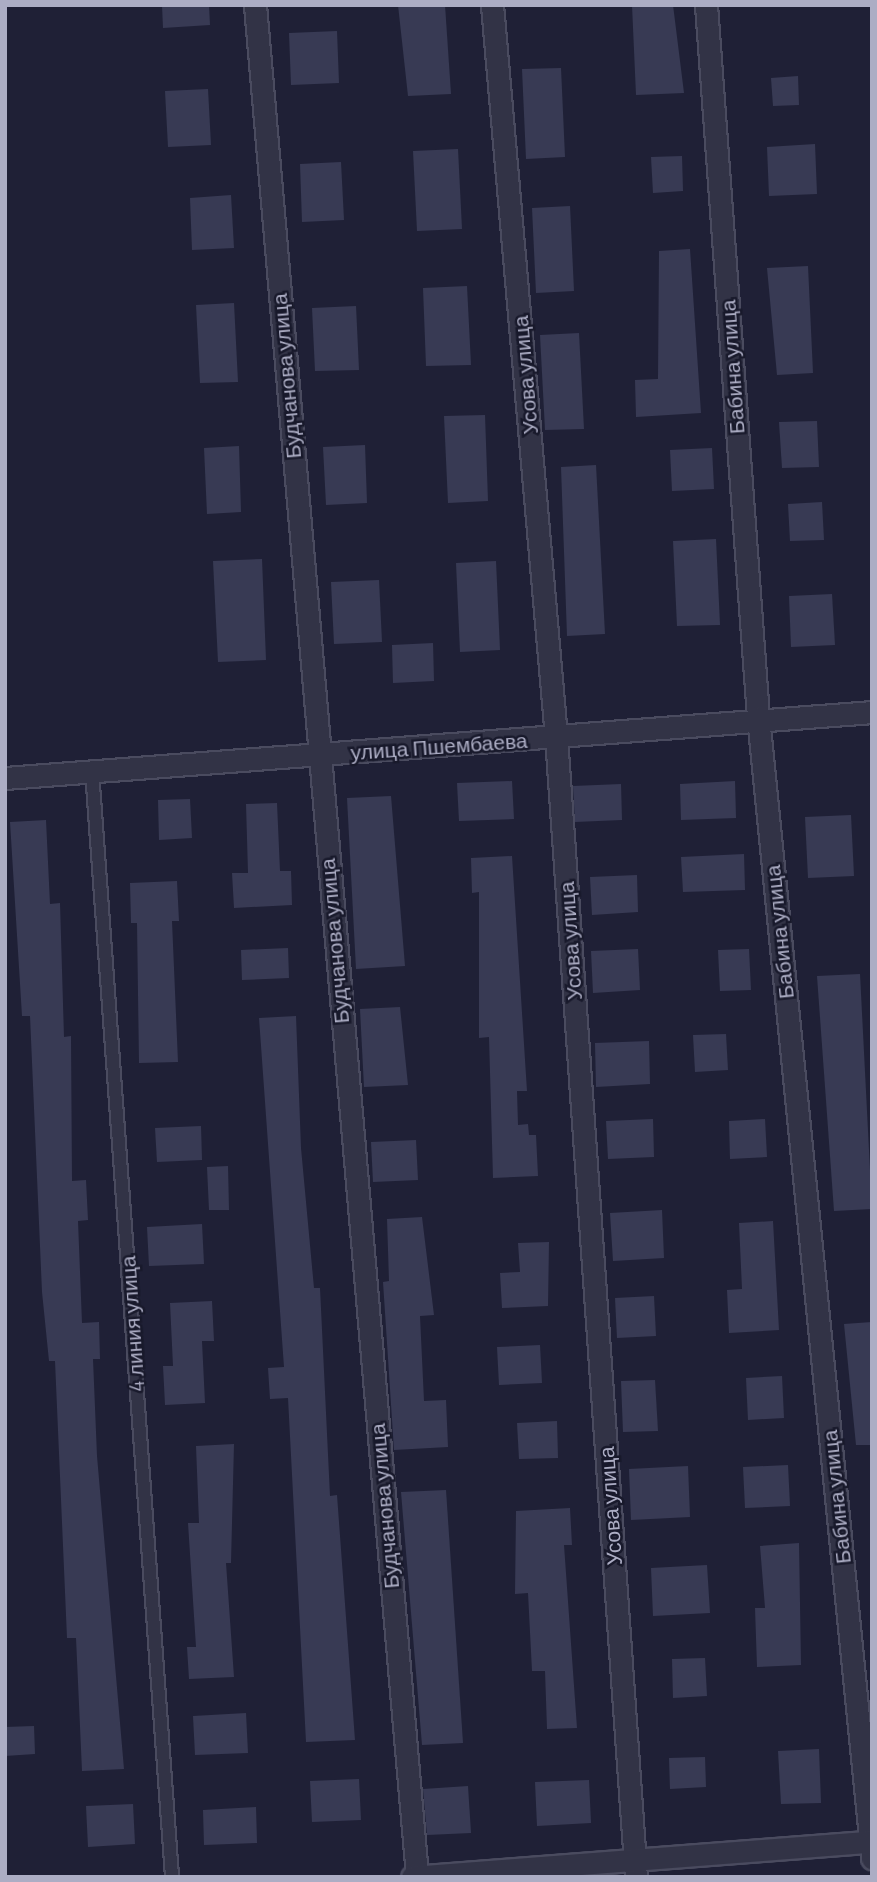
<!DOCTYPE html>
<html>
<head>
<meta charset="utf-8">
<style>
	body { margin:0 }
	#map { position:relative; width:877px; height:1882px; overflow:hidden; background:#1f2036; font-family:Barlow,sans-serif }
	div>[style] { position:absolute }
	.building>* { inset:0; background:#383a54 }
	.roads { filter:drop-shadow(2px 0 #4a4b5f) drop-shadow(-2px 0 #4a4b5f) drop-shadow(0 2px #4a4b5f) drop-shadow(0 -2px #4a4b5f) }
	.service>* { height:12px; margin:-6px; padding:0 6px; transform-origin:6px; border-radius:6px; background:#323346 }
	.minor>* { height:21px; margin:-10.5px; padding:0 10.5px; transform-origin:10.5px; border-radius:10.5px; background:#323346 }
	span { translate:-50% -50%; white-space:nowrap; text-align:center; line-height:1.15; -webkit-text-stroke:5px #18192b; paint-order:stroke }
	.street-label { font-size:21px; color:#acadc4 }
	.frame { position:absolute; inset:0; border:7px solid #acadc4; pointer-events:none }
</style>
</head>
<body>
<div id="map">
	<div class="building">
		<div style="clip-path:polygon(162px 5px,209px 5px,210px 25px,163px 28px)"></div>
		<div style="clip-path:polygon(398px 5px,445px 5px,451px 94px,408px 96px)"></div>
		<div style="clip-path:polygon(632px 5px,673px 5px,684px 93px,636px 95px)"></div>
		<div style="clip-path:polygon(337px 31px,339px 83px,291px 85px,289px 33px)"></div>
		<div style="clip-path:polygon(561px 68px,565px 157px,526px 159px,522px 69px)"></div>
		<div style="clip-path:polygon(798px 76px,799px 105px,773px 106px,771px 78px)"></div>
		<div style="clip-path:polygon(208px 89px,211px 145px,168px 147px,165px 91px)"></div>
		<div style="clip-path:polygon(815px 144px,817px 194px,769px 196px,767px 147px)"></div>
		<div style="clip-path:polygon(458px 149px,462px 229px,417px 231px,413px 151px)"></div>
		<div style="clip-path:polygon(682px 156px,683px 191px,653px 193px,651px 157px)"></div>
		<div style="clip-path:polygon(341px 162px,344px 220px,302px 222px,300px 164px)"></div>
		<div style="clip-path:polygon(231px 195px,234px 248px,192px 250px,190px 198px)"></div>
		<div style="clip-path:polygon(570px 206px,574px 291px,536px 293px,532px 208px)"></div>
		<div style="clip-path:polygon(690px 249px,701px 413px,636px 417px,635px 380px,658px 379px,659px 251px)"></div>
		<div style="clip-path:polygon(808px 266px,813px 373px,777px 375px,767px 268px)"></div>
		<div style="clip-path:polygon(467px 286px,471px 365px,426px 366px,423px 288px)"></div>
		<div style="clip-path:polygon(234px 303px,238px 382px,200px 383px,196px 305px)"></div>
		<div style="clip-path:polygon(356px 306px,359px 370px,315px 371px,312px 308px)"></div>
		<div style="clip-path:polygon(579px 333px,584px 429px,545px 430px,540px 335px)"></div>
		<div style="clip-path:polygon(485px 415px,488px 501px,448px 503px,444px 416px)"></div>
		<div style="clip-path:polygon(817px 421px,819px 467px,782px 468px,779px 422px)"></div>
		<div style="clip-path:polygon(365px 445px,367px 503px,326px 505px,323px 447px)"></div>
		<div style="clip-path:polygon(239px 446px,241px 512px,207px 514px,204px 448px)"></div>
		<div style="clip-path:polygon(712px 448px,714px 489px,672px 491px,670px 450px)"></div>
		<div style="clip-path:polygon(596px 465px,605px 634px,567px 636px,561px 467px)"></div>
		<div style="clip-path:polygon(822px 502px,824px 540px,790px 541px,788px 504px)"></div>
		<div style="clip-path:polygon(716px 539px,720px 625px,677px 626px,673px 541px)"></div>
		<div style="clip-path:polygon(262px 559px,266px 660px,218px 662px,213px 561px)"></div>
		<div style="clip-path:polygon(496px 561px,500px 650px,460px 652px,456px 563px)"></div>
		<div style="clip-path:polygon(379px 580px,382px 642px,334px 644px,331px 582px)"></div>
		<div style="clip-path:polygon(832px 594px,835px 645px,791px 647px,789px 596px)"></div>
		<div style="clip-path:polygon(433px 643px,434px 681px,393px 683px,392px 645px)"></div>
		<div style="clip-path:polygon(512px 781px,514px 819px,459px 821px,457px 783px)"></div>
		<div style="clip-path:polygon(735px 781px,736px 818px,681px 820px,680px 784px)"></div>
		<div style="clip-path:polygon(621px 784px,622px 820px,575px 822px,573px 786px)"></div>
		<div style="clip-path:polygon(391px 796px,405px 966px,356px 969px,347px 798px)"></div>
		<div style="clip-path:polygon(190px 799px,192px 838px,159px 840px,158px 800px)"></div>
		<div style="clip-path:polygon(277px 803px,280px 871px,291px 871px,292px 905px,234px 908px,232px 873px,248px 873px,246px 804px)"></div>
		<div style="clip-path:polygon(851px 815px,854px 876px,808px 878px,805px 817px)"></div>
		<div style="clip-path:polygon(46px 820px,50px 904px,60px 903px,64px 1037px,71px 1036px,72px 1181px,86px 1180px,88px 1220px,78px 1221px,82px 1323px,99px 1322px,100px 1359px,93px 1359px,97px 1456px,124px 1769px,82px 1771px,76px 1638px,67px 1638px,55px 1361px,49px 1361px,42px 1292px,30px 1016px,22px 1016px,10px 822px)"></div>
		<div style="clip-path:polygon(744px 854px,745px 890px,683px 892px,681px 857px)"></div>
		<div style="clip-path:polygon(512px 856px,527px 1091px,517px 1091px,518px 1125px,528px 1124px,529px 1135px,536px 1135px,538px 1176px,493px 1178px,489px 1037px,479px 1038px,479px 892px,472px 893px,471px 858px)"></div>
		<div style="clip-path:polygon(637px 875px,638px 912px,592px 915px,590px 877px)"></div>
		<div style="clip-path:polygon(177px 881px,179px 921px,172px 921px,178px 1062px,139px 1063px,137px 923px,131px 923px,130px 883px)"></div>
		<div style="clip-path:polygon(288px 948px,289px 978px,242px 980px,241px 950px)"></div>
		<div style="clip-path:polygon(638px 949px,640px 990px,593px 993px,591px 951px)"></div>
		<div style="clip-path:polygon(749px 949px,751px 990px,720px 991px,718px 950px)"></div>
		<div style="clip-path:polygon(860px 974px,872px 1209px,834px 1211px,817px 976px)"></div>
		<div style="clip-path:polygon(400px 1007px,408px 1085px,364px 1087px,360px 1009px)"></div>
		<div style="clip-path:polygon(296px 1016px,301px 1148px,314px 1288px,320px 1288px,330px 1496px,337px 1495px,355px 1740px,306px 1742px,288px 1398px,270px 1399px,268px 1368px,284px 1367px,259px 1018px)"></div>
		<div style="clip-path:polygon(726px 1034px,728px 1070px,695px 1072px,693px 1035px)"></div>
		<div style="clip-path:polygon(649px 1041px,650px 1084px,596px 1087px,595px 1043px)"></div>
		<div style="clip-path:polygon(653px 1119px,654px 1157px,608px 1159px,606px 1121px)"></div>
		<div style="clip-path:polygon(765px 1119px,767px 1157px,730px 1159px,729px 1121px)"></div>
		<div style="clip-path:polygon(201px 1126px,202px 1160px,157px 1162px,155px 1128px)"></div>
		<div style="clip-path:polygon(416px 1140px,418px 1180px,373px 1182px,371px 1142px)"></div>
		<div style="clip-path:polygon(228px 1166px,229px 1210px,209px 1210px,207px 1167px)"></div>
		<div style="clip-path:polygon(662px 1210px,664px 1258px,613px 1261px,610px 1213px)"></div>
		<div style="clip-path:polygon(422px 1217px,434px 1315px,420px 1316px,424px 1401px,446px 1400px,448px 1447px,394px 1450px,383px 1282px,389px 1281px,387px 1219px)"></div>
		<div style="clip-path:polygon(773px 1221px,779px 1330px,729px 1333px,727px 1290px,742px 1289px,739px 1223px)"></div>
		<div style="clip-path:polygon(202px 1224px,204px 1264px,149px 1266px,147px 1227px)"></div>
		<div style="clip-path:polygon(549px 1242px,548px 1306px,502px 1308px,500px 1273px,520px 1272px,518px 1243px)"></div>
		<div style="clip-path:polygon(654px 1296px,656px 1336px,617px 1338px,615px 1298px)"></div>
		<div style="clip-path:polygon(212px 1301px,214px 1341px,202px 1341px,205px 1403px,165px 1405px,163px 1366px,173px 1366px,170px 1303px)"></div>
		<div style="clip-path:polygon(872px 1322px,872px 1445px,856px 1445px,844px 1324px)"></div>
		<div style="clip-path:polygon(540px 1345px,542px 1383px,499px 1385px,497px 1347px)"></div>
		<div style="clip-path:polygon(782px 1376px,784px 1418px,748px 1420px,746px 1378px)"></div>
		<div style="clip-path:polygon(655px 1380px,658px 1431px,623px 1432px,621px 1381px)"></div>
		<div style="clip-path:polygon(557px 1421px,558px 1458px,519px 1459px,517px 1423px)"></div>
		<div style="clip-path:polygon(234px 1444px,231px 1563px,226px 1563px,234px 1677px,189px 1679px,187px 1647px,196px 1647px,188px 1523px,199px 1523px,196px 1446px)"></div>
		<div style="clip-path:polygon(788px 1465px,790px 1506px,745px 1508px,743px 1467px)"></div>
		<div style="clip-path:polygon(688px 1466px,690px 1517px,631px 1520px,629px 1469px)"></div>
		<div style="clip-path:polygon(446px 1490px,463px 1743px,422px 1745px,401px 1492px)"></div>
		<div style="clip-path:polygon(570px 1508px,572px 1545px,564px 1545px,577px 1728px,547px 1729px,545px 1671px,532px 1671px,528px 1593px,515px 1594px,516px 1511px)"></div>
		<div style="clip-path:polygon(799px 1543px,801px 1665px,757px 1667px,755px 1608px,765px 1608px,760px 1546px)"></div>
		<div style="clip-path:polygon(707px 1565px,710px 1613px,653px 1616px,651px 1568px)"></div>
		<div style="clip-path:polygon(705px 1658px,707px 1696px,673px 1698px,672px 1659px)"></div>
		<div style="clip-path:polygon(246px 1713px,248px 1753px,195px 1755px,193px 1716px)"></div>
		<div style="clip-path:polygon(34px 1726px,35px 1754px,5px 1756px,5px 1727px)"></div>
		<div style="clip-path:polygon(819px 1749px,821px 1803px,781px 1804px,778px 1751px)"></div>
		<div style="clip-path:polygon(705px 1757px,706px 1787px,670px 1789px,669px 1758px)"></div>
		<div style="clip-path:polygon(359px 1779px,361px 1820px,312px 1822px,310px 1781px)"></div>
		<div style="clip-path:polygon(589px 1780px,591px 1823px,537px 1826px,535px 1782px)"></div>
		<div style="clip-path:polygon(468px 1786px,471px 1833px,427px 1835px,423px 1789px)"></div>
		<div style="clip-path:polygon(133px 1804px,135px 1844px,88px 1847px,86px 1806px)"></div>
		<div style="clip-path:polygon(256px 1807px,257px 1843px,204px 1845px,203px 1810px)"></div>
	</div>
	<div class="roads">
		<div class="service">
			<div style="left:92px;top:771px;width:1109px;rotate:85.86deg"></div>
		</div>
		<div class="minor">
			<div style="left:255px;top:5px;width:1879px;rotate:85.05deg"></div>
			<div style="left:492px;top:5px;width:735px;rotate:85deg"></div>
			<div style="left:556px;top:737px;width:1143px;rotate:85.99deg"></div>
			<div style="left:706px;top:5px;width:714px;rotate:85.82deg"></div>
			<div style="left:758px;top:717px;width:1147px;rotate:84.29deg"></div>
			<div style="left:5px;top:778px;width:870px;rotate:-4.35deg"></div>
			<div style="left:412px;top:1877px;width:461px;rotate:-4.4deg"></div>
		</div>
	</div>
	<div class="street-label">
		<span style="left:732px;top:367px;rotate:-94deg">Бабина улица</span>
		<span style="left:525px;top:375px;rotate:-95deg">Усова улица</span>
		<span style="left:286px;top:376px;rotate:-95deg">Будчанова улица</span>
		<span style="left:439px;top:746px;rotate:-4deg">улица Пшембаева</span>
		<span style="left:779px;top:932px;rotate:-96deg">Бабина улица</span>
		<span style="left:334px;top:941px;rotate:-95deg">Будчанова улица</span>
		<span style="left:570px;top:941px;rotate:-94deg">Усова улица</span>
		<span style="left:132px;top:1324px;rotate:-94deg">4 линия улица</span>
		<span style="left:836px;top:1497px;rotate:-96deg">Бабина улица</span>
		<span style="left:384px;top:1506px;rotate:-95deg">Будчанова улица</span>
		<span style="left:610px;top:1506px;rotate:-94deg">Усова улица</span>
	</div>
	<div class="frame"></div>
</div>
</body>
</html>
